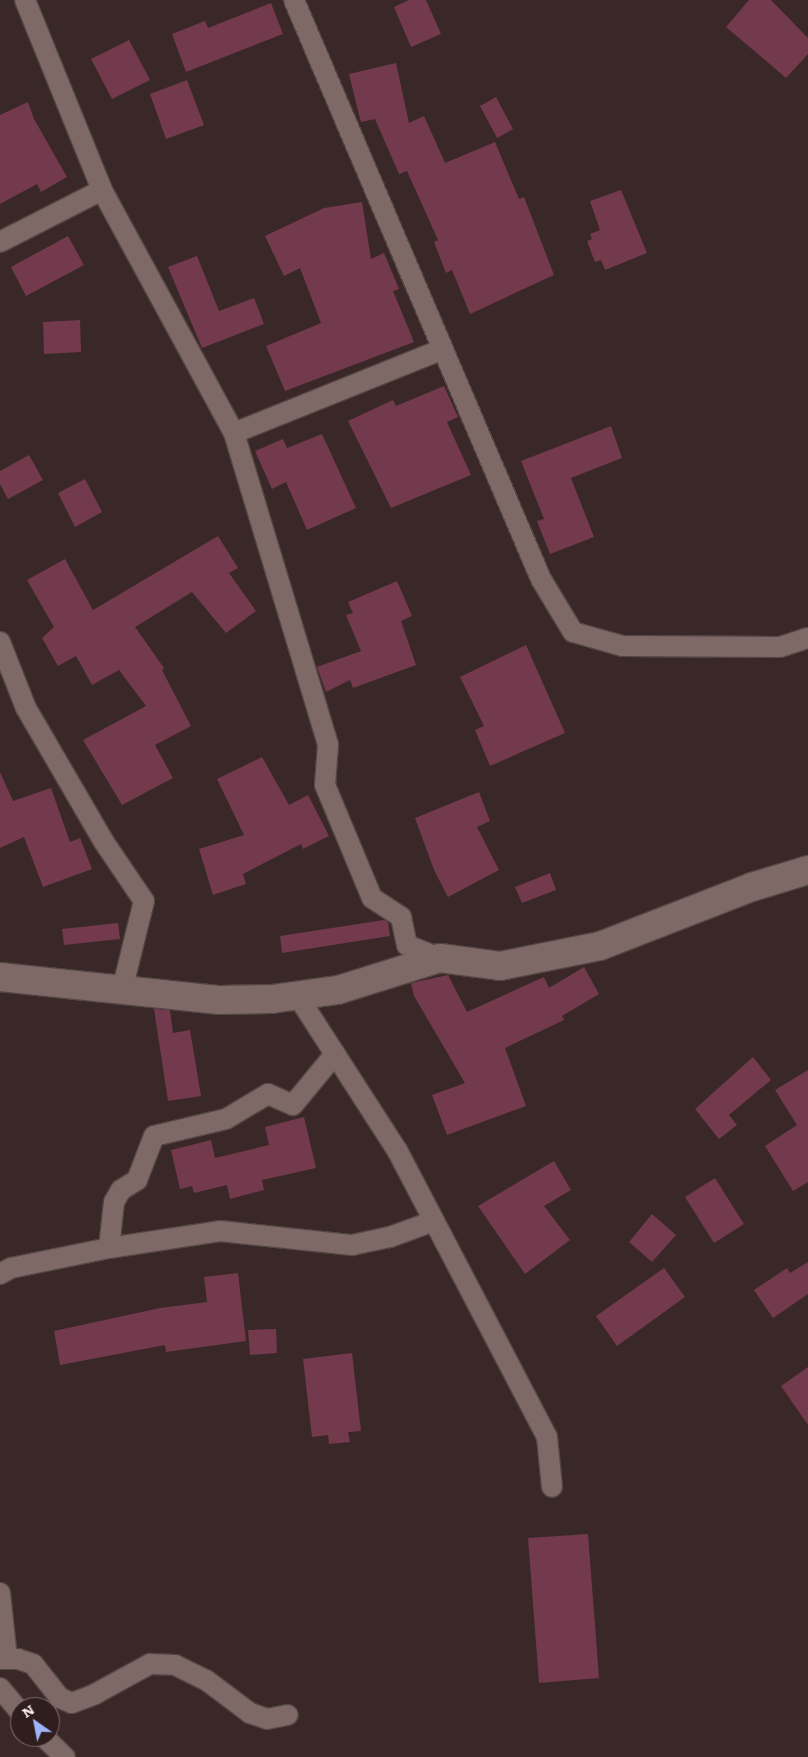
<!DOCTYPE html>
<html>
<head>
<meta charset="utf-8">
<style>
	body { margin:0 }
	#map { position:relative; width:808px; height:1757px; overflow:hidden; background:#3a2727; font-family:Literata,serif }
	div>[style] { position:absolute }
	.building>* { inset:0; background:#733a4d }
	.roads { filter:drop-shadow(1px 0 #554645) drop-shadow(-1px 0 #554645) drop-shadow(0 1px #554645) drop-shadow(0 -1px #554645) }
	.street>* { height:20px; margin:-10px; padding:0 10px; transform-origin:10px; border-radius:10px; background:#7e6967 }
	.secondary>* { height:28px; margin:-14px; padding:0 14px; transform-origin:14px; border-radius:14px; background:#7e6967 }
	span { translate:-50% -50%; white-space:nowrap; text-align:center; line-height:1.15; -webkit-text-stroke:4.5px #2f1e1d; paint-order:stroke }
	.north { position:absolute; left:10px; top:1697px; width:50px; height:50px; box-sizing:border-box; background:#2f1e1d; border:1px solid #827271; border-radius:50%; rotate:327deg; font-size:14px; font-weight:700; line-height:20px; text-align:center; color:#fef1f0 }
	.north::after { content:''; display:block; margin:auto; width:18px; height:22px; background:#9eb4fd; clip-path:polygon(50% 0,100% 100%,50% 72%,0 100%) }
</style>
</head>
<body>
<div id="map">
	<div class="building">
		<div style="clip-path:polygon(409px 0,426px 0,441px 34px,411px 47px,394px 7px)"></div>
		<div style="clip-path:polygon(749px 0,771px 0,808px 38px,808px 54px,786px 78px,726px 27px)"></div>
		<div style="clip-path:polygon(271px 3px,283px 34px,186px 72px,172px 34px,205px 21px,208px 28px)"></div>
		<div style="clip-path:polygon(129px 40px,150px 80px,112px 99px,91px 59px)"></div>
		<div style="clip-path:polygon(396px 63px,409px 123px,424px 116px,445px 163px,495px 142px,519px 199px,524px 197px,554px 275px,470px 314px,452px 270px,446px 273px,434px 242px,438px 240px,407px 171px,399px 174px,375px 119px,361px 122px,357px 107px,349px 74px)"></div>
		<div style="clip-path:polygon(187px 80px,204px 125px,166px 139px,150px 94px)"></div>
		<div style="clip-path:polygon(496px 97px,513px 129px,497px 138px,480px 106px)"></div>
		<div style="clip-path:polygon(28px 102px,34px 119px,67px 177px,41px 192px,37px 184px,0 204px,0 115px)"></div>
		<div style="clip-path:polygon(621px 190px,647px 253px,605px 270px,601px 260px,595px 262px,587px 241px,592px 239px,590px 234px,600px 230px,590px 201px)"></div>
		<div style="clip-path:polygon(362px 202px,371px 259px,384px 253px,399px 289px,393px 291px,414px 342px,285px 391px,266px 346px,321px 323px,300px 268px,284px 276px,265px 236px,324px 208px)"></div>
		<div style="clip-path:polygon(68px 236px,84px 265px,26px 296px,11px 267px)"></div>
		<div style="clip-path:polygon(197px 256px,219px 311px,254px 298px,264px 324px,202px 348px,168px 267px)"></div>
		<div style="clip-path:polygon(80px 320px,81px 352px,44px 354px,43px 322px)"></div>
		<div style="clip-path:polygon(444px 386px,458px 417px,447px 422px,471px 475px,391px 508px,348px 421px,393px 400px,396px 406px)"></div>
		<div style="clip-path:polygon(611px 426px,622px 458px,571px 478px,594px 537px,550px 554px,537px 521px,544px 519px,521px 461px)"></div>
		<div style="clip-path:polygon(322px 434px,356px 508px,307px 530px,286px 482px,272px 489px,255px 451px,283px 439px,287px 448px)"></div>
		<div style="clip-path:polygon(29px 455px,43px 480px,8px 499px,0 484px,0 471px)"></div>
		<div style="clip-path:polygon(85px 479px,102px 512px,75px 527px,58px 493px)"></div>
		<div style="clip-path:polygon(218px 536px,238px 568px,229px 573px,256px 611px,226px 633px,192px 592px,135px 627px,164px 668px,162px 670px,191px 726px,155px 745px,173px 778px,122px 805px,83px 740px,146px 706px,119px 670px,92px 685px,76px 656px,58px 666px,42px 638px,54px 627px,27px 580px,65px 559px,93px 610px)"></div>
		<div style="clip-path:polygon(397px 581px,412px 616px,401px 621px,416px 665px,353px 688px,350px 680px,326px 692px,317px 667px,361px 651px,346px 615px,353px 613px,348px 602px)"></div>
		<div style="clip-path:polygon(526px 645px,565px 733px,490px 766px,475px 730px,484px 726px,460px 677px)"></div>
		<div style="clip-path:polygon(262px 757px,289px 805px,308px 795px,329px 836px,303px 849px,301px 844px,243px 874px,246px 884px,213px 895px,199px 849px,244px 835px,217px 779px)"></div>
		<div style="clip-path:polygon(0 772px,13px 801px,51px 788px,70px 842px,80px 838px,92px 869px,43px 887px,24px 837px,0 848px)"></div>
		<div style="clip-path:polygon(479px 792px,490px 821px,477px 827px,499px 870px,448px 897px,434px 870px,415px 818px)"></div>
		<div style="clip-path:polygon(550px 873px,556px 890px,522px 903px,515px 887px)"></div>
		<div style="clip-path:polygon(384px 920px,388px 922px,390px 936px,282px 953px,280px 936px)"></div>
		<div style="clip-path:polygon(118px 923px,120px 939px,64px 945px,62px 929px)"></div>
		<div style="clip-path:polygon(584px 967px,599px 994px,562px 1016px,564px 1020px,505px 1048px,526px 1106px,447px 1135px,432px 1095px,465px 1083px,414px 996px,411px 983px,448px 975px,467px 1012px,544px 977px,549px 988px)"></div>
		<div style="clip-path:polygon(154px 1009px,170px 1010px,173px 1033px,190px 1030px,201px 1096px,168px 1101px)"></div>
		<div style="clip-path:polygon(753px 1057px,771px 1080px,729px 1115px,737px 1125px,719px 1139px,695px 1109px)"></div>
		<div style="clip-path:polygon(808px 1070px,808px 1182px,793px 1191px,765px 1146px,797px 1125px,775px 1090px)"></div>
		<div style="clip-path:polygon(304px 1117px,316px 1168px,262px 1180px,264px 1190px,230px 1199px,227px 1185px,194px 1193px,192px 1186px,180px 1189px,171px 1150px,211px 1140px,215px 1158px,269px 1145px,265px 1127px)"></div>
		<div style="clip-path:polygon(554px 1161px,571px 1190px,544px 1206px,570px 1240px,525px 1274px,478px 1206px)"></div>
		<div style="clip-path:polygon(715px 1178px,744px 1224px,714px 1243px,685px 1197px)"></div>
		<div style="clip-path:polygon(652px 1214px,676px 1235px,652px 1262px,629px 1242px)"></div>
		<div style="clip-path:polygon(808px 1262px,808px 1294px,773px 1318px,754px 1290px,787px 1268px,790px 1273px)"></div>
		<div style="clip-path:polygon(664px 1268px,685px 1297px,617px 1346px,596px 1316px)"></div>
		<div style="clip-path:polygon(238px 1273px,246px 1341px,166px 1352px,165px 1345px,60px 1365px,54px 1331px,160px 1308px,207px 1302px,204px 1277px)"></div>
		<div style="clip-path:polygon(276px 1329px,277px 1353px,250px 1355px,248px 1330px)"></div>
		<div style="clip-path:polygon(352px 1353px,361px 1431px,348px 1432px,350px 1442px,329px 1444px,328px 1435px,312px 1437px,303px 1359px)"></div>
		<div style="clip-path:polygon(808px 1367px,808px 1425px,781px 1386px)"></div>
		<div style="clip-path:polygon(588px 1534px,599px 1678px,539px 1683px,528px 1538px)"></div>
	</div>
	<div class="roads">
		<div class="street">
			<div style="left:25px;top:0;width:205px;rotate:67.9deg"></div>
			<div style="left:102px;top:190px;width:277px;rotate:61.5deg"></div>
			<div style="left:234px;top:433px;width:326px;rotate:73.2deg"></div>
			<div style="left:328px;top:745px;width:40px;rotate:94.3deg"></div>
			<div style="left:325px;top:785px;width:122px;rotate:67.4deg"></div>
			<div style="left:372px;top:898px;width:35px;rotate:33deg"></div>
			<div style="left:401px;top:917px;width:29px;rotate:78deg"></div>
			<div style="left:407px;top:945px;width:35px;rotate:22deg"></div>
			<div style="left:294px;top:0;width:629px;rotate:66.9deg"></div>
			<div style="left:541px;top:579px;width:62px;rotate:58.9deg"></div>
			<div style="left:573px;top:632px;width:51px;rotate:15.9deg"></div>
			<div style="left:622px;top:646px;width:158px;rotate:0.4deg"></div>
			<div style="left:780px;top:647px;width:29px;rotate:-18deg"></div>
			<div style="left:0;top:242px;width:114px;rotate:-27deg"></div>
			<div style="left:234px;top:433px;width:225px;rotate:-21.9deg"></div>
			<div style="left:0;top:642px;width:71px;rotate:68.5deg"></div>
			<div style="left:26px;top:708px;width:155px;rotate:59.8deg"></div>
			<div style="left:104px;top:842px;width:71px;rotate:55.9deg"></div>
			<div style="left:144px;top:901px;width:92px;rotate:103.9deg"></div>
			<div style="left:297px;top:995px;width:184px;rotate:57.2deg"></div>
			<div style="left:397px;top:1150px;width:324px;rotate:62.4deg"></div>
			<div style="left:547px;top:1437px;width:50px;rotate:84.3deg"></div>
			<div style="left:109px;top:1248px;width:46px;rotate:-83.8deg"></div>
			<div style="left:114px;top:1202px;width:14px;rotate:-60deg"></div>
			<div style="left:121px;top:1190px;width:19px;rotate:-32deg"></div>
			<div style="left:137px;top:1180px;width:47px;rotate:-68.9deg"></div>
			<div style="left:154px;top:1136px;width:74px;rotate:-13.3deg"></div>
			<div style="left:226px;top:1119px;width:49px;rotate:-30.8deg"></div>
			<div style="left:268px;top:1094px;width:27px;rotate:24deg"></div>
			<div style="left:293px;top:1105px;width:66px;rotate:-50.5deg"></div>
			<div style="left:0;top:1274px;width:13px;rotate:-29deg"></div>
			<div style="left:11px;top:1268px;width:100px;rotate:-11.5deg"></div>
			<div style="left:109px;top:1248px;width:112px;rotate:-8.7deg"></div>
			<div style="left:220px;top:1231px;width:133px;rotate:6.1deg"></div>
			<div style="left:352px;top:1245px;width:39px;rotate:-12deg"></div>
			<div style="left:390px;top:1237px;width:47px;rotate:-20deg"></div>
			<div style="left:0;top:1593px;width:66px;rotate:83.9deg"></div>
			<div style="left:0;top:1659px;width:18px"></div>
			<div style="left:18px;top:1659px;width:16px;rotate:18deg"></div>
			<div style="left:33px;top:1664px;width:43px;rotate:51.5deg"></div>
			<div style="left:60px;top:1698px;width:13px;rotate:23deg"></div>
			<div style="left:72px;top:1703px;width:25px;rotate:-21deg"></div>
			<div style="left:95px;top:1694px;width:63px;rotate:-28.6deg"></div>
			<div style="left:150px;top:1664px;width:25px;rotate:2deg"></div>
			<div style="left:175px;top:1665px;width:34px;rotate:26deg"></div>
			<div style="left:206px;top:1680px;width:55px;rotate:36.9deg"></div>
			<div style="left:250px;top:1713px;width:18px;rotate:19deg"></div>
			<div style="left:267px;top:1719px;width:21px;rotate:-11deg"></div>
			<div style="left:0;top:1688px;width:31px;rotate:50deg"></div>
			<div style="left:44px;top:1737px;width:29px;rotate:44deg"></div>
		</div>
		<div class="secondary">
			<div style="left:0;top:977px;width:221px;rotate:6deg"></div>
			<div style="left:220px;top:1000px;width:52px;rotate:-1.1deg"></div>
			<div style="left:272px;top:999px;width:67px;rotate:-7.8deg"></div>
			<div style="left:338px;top:990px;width:107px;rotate:-17.4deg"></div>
			<div style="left:440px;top:958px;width:61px;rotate:7.6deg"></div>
			<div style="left:500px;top:966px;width:102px;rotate:-11.3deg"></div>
			<div style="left:600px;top:946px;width:163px;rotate:-21.2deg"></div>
			<div style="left:752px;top:887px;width:59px;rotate:-16.9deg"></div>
		</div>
	</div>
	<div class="north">N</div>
</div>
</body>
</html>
